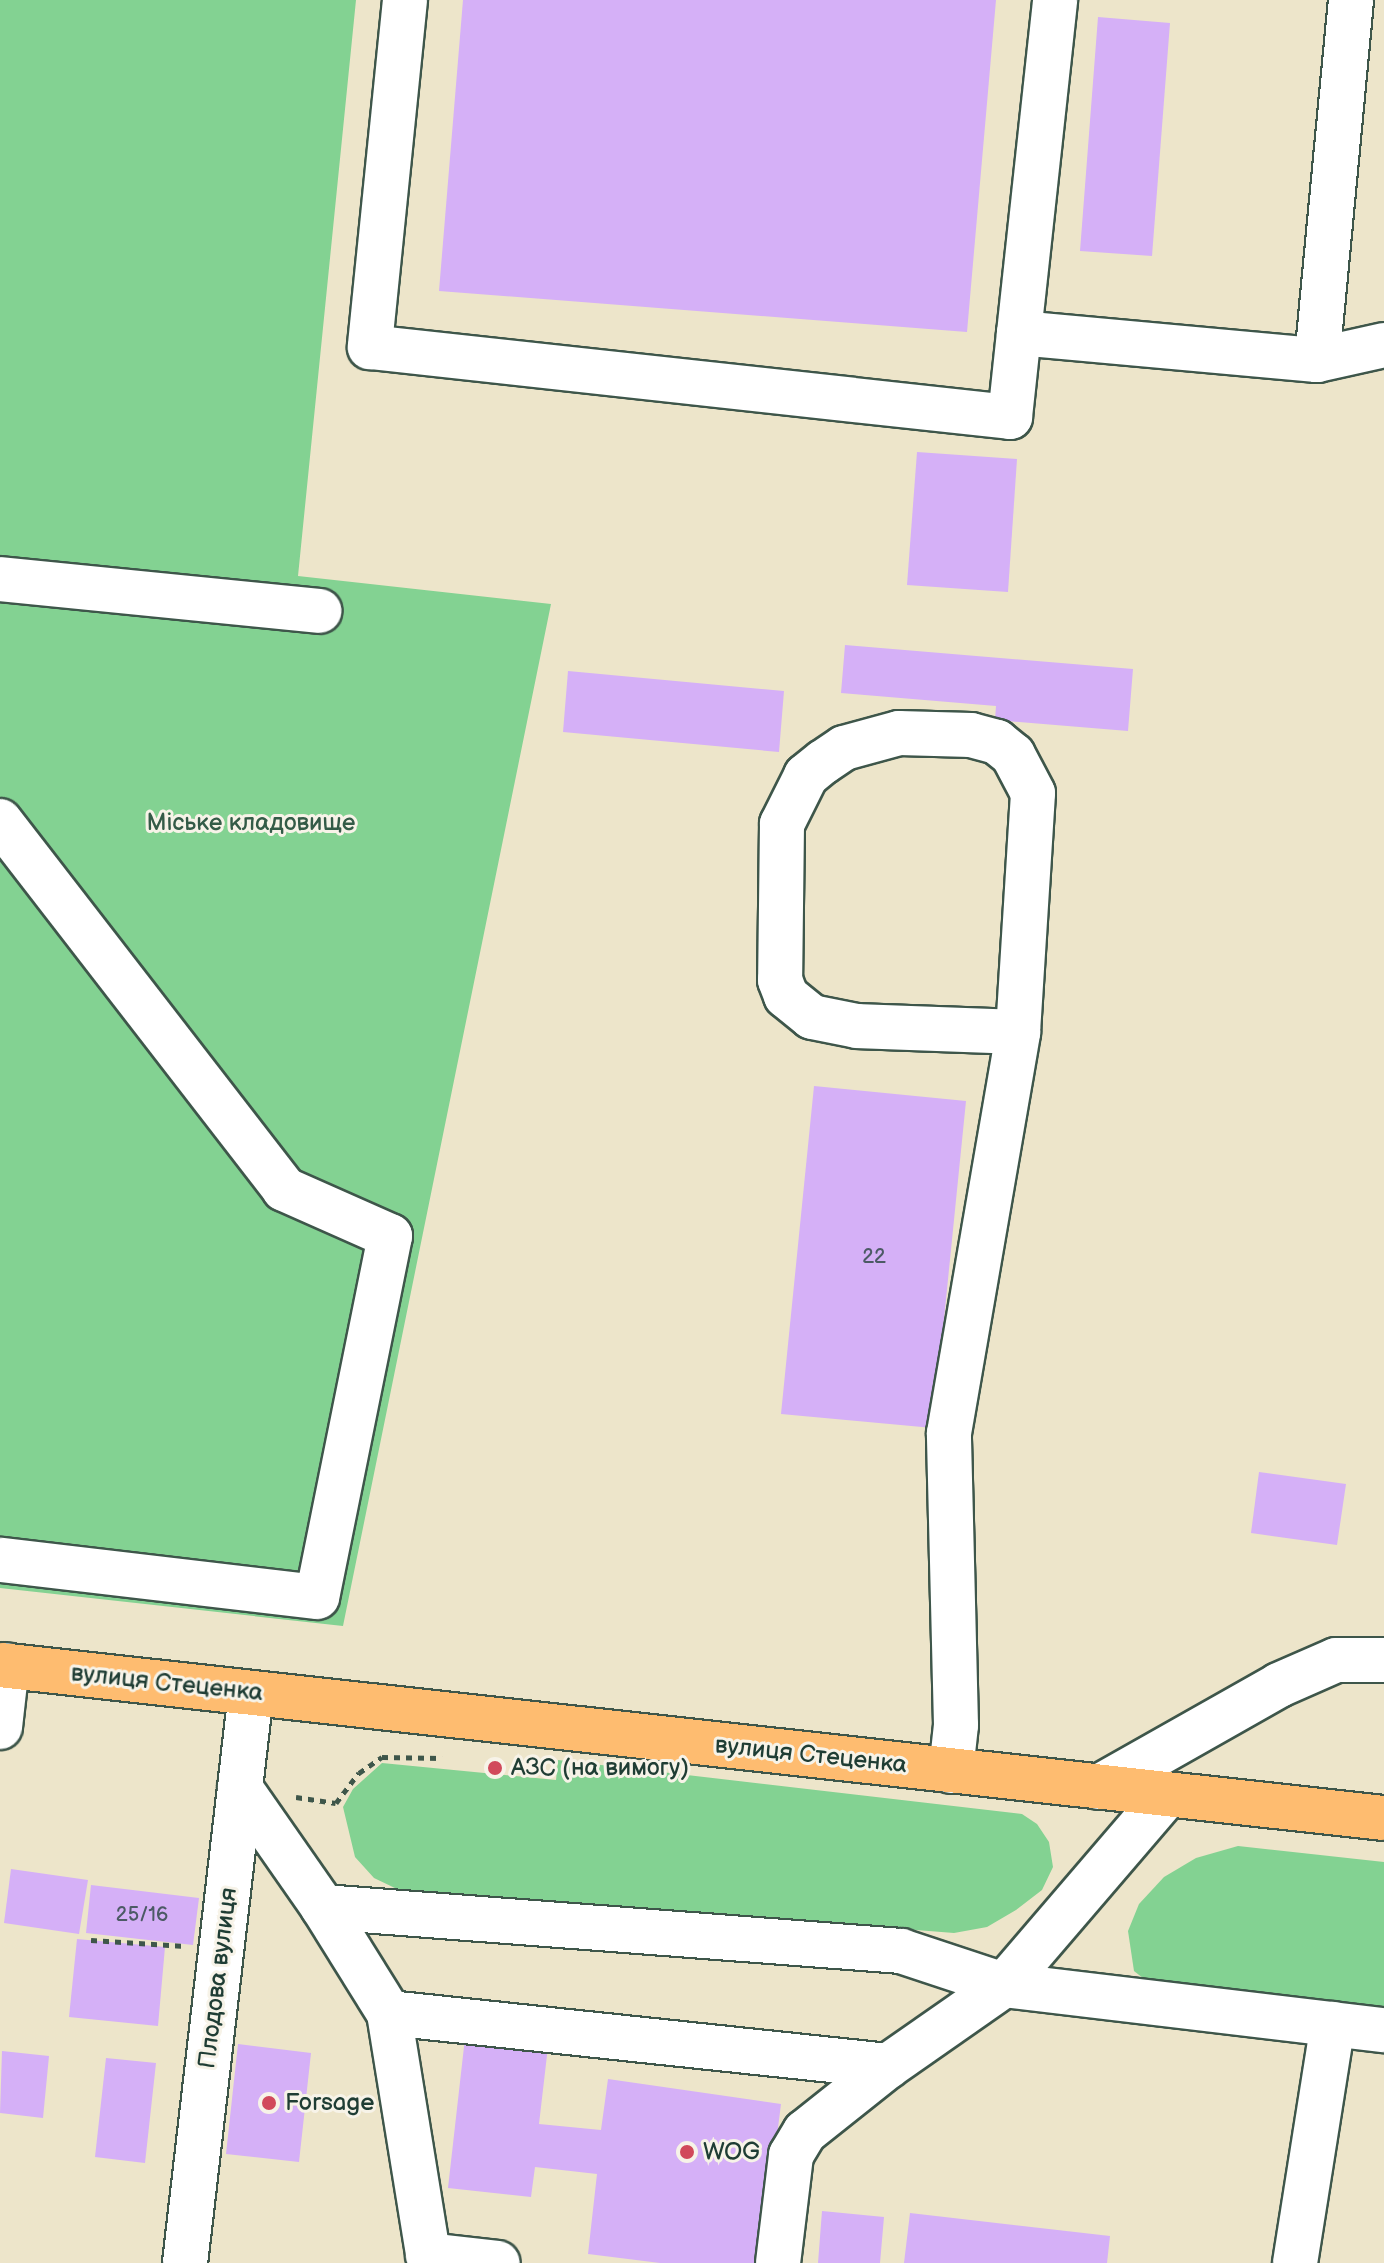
<!DOCTYPE html>
<html>
<head>
<meta charset="utf-8">
<style>
	body { margin:0 }
	#map { position:relative; width:1384px; height:2263px; overflow:hidden; background:#ede5ca; font-family:"Balsamiq Sans",sans-serif }
	div>[style] { position:absolute }
	.green>* { inset:0; background:#83d292 }
	.building>* { inset:0; background:#d5b0f7 }
	.path>* { height:5px; margin-top:-2.5px; transform-origin:0; background:repeating-linear-gradient(90deg,#3e564a 0 6px,transparent 0 12px) }
	.roads { filter:drop-shadow(2px 0 #3e564a) drop-shadow(-2px 0 #3e564a) drop-shadow(0 2px #3e564a) drop-shadow(0 -2px #3e564a) }
	.minor>* { height:44px; margin:-22px; padding:0 22px; transform-origin:22px; border-radius:22px; background:#fff }
	.major>* { height:44px; margin:-22px; padding:0 22px; transform-origin:22px; border-radius:22px; background:#febc70 }
	.dots>* { width:22px; height:22px; translate:-50% -50%; box-sizing:border-box; border:4px solid #f7f3e8; border-radius:50% }
	span { translate:-50% -50%; white-space:nowrap; text-align:center; line-height:1.15; -webkit-text-stroke:6px #f7f3e8; paint-order:stroke }
	.number-label { font-size:20px; color:#4c5a65 }
	.number-label span { -webkit-text-stroke-width:0 }
	.park-label { font-size:24px; color:#335b47 }
	.street-label { font-size:24px; color:#1f3d34 }
	.poi-label { font-size:24px; color:#1f3d34 }
	.left { translate:0 -50%; text-align:left }
</style>
</head>
<body>
<div id="map">
	<div class="green">
		<div style="clip-path:polygon(0 0,356px 0,298px 576px,551px 604px,343px 1626px,0 1588px)"></div>
		<div style="clip-path:polygon(558px 1760px,1022px 1814px,1037px 1824px,1049px 1842px,1053px 1867px,1042px 1890px,1016px 1910px,987px 1927px,954px 1933px,397px 1889px,374px 1878px,355px 1857px,343px 1807px,353px 1789px,382px 1763px,556px 1780px)"></div>
		<div style="clip-path:polygon(1238px 1846px,1384px 1862px,1384px 2007px,1148px 1982px,1134px 1971px,1128px 1931px,1139px 1904px,1164px 1877px,1196px 1858px)"></div>
	</div>
	<div class="building">
		<div style="clip-path:polygon(463px 0,996px 0,967px 332px,439px 291px)"></div>
		<div style="clip-path:polygon(1098px 17px,1170px 23px,1152px 256px,1080px 251px)"></div>
		<div style="clip-path:polygon(917px 452px,1017px 459px,1008px 592px,907px 585px)"></div>
		<div style="clip-path:polygon(845px 645px,1133px 669px,1128px 731px,995px 720px,996px 706px,841px 693px)"></div>
		<div style="clip-path:polygon(568px 671px,784px 691px,779px 752px,563px 732px)"></div>
		<div style="clip-path:polygon(814px 1086px,966px 1101px,933px 1428px,781px 1414px)"></div>
		<div style="clip-path:polygon(1259px 1472px,1346px 1484px,1337px 1545px,1251px 1533px)"></div>
		<div style="clip-path:polygon(11px 1869px,88px 1880px,79px 1934px,4px 1923px)"></div>
		<div style="clip-path:polygon(91px 1885px,199px 1898px,193px 1945px,86px 1933px)"></div>
		<div style="clip-path:polygon(77px 1939px,165px 1947px,158px 2026px,69px 2017px)"></div>
		<div style="clip-path:polygon(466px 2029px,549px 2038px,539px 2124px,601px 2130px,608px 2079px,781px 2104px,761px 2263px,660px 2263px,588px 2254px,597px 2174px,535px 2167px,531px 2197px,448px 2188px)"></div>
		<div style="clip-path:polygon(238px 2044px,311px 2053px,299px 2162px,226px 2154px)"></div>
		<div style="clip-path:polygon(2px 2051px,49px 2056px,43px 2118px,0 2113px)"></div>
		<div style="clip-path:polygon(106px 2058px,156px 2063px,145px 2163px,95px 2157px)"></div>
		<div style="clip-path:polygon(822px 2211px,884px 2217px,880px 2263px,818px 2263px)"></div>
		<div style="clip-path:polygon(910px 2213px,1110px 2236px,1107px 2263px,904px 2263px)"></div>
	</div>
	<div class="path">
		<div style="left:296px;top:1797px;width:40px;rotate:8.5deg"></div>
		<div style="left:336px;top:1803px;width:38px;rotate:-53deg"></div>
		<div style="left:359px;top:1773px;width:28px;rotate:-35deg"></div>
		<div style="left:382px;top:1757px;width:60px;rotate:1deg"></div>
		<div style="left:91px;top:1940px;width:94px;rotate:3.7deg"></div>
	</div>
	<div class="roads">
		<div class="minor">
			<div style="left:405px;top:0;width:349px;rotate:95.8deg"></div>
			<div style="left:370px;top:347px;width:644px;rotate:6.24deg"></div>
			<div style="left:1010px;top:417px;width:84px;rotate:-83.9deg"></div>
			<div style="left:1019px;top:333px;width:299px;rotate:5.2deg"></div>
			<div style="left:1317px;top:360px;width:69px;rotate:-12.6deg"></div>
			<div style="left:1019px;top:333px;width:335px;rotate:-83.8deg"></div>
			<div style="left:1317px;top:360px;width:362px;rotate:-84.6deg"></div>
			<div style="left:0;top:579px;width:321px;rotate:5.7deg"></div>
			<div style="left:0;top:821px;width:465px;rotate:52.3deg"></div>
			<div style="left:284px;top:1189px;width:116px;rotate:23.9deg"></div>
			<div style="left:390px;top:1236px;width:368px;rotate:101.4deg"></div>
			<div style="left:317px;top:1597px;width:319px;rotate:-173.3deg"></div>
			<div style="left:0;top:1727px;width:62px;rotate:-83.6deg"></div>
			<div style="left:951px;top:1771px;width:46px;rotate:-83.8deg"></div>
			<div style="left:956px;top:1725px;width:292px;rotate:-91.4deg"></div>
			<div style="left:949px;top:1433px;width:407px;rotate:-80.2deg"></div>
			<div style="left:1018px;top:1032px;width:239px;rotate:-86.4deg"></div>
			<div style="left:1033px;top:793px;width:43px;rotate:-117.8deg"></div>
			<div style="left:1013px;top:755px;width:21px;rotate:-141deg"></div>
			<div style="left:997px;top:742px;width:27px;rotate:-165deg"></div>
			<div style="left:971px;top:735px;width:72px;rotate:-178.4deg"></div>
			<div style="left:899px;top:733px;width:57px;rotate:164.7deg"></div>
			<div style="left:844px;top:748px;width:25px;rotate:146deg"></div>
			<div style="left:823px;top:762px;width:22px;rotate:141deg"></div>
			<div style="left:806px;top:776px;width:54px;rotate:116.6deg"></div>
			<div style="left:782px;top:824px;width:156px;rotate:90.7deg"></div>
			<div style="left:780px;top:980px;width:17px;rotate:69deg"></div>
			<div style="left:786px;top:996px;width:33px;rotate:39deg"></div>
			<div style="left:812px;top:1017px;width:46px;rotate:11.3deg"></div>
			<div style="left:857px;top:1026px;width:161px;rotate:2.1deg"></div>
			<div style="left:1099px;top:1787px;width:207px;rotate:-29.5deg"></div>
			<div style="left:1279px;top:1685px;width:62px;rotate:-23.7deg"></div>
			<div style="left:1336px;top:1660px;width:48px"></div>
			<div style="left:240px;top:1788px;width:145px;rotate:55.1deg"></div>
			<div style="left:323px;top:1907px;width:125px;rotate:58.1deg"></div>
			<div style="left:389px;top:2013px;width:502px;rotate:6.06deg"></div>
			<div style="left:888px;top:2066px;width:141px;rotate:-34.9deg"></div>
			<div style="left:1004px;top:1985px;width:250px;rotate:-49.4deg"></div>
			<div style="left:323px;top:1907px;width:580px;rotate:4.35deg"></div>
			<div style="left:901px;top:1951px;width:108px;rotate:18.3deg"></div>
			<div style="left:1004px;top:1985px;width:383px;rotate:6.8deg"></div>
			<div style="left:389px;top:2013px;width:245px;rotate:80.8deg"></div>
			<div style="left:428px;top:2255px;width:70px;rotate:6.5deg"></div>
			<div style="left:185px;top:2263px;width:574px;rotate:-83.4deg"></div>
			<div style="left:778px;top:2263px;width:109px;rotate:-83.1deg"></div>
			<div style="left:791px;top:2155px;width:27px;rotate:-59deg"></div>
			<div style="left:805px;top:2132px;width:106px;rotate:-38.5deg"></div>
			<div style="left:1295px;top:2263px;width:242px;rotate:-81deg"></div>
		</div>
		<div class="major">
			<div style="left:0;top:1665px;width:1392px;rotate:6.31deg"></div>
		</div>
	</div>
	<div class="dots">
		<div style="left:495px;top:1768px;background:#d1495b"></div>
		<div style="left:269px;top:2103px;background:#d1495b"></div>
		<div style="left:687px;top:2152px;background:#d1495b"></div>
	</div>
	<div class="number-label">
		<span style="left:874px;top:1257px">22</span>
		<span style="left:142px;top:1915px">25/16</span>
	</div>
	<div class="park-label">
		<span style="left:251px;top:823px">Міське кладовище</span>
	</div>
	<div class="street-label">
		<span style="left:167px;top:1683px;rotate:6deg">вулиця Стеценка</span>
		<span style="left:811px;top:1755px;rotate:6deg">вулиця Стеценка</span>
		<span style="left:218px;top:1978px;rotate:-83deg">Плодова вулиця</span>
	</div>
	<div class="poi-label">
		<span class="left" style="left:511px;top:1768px">АЗС (на вимогу)</span>
		<span class="left" style="left:285px;top:2103px">Forsage</span>
		<span class="left" style="left:703px;top:2152px">WOG</span>
	</div>
</div>
</body>
</html>
